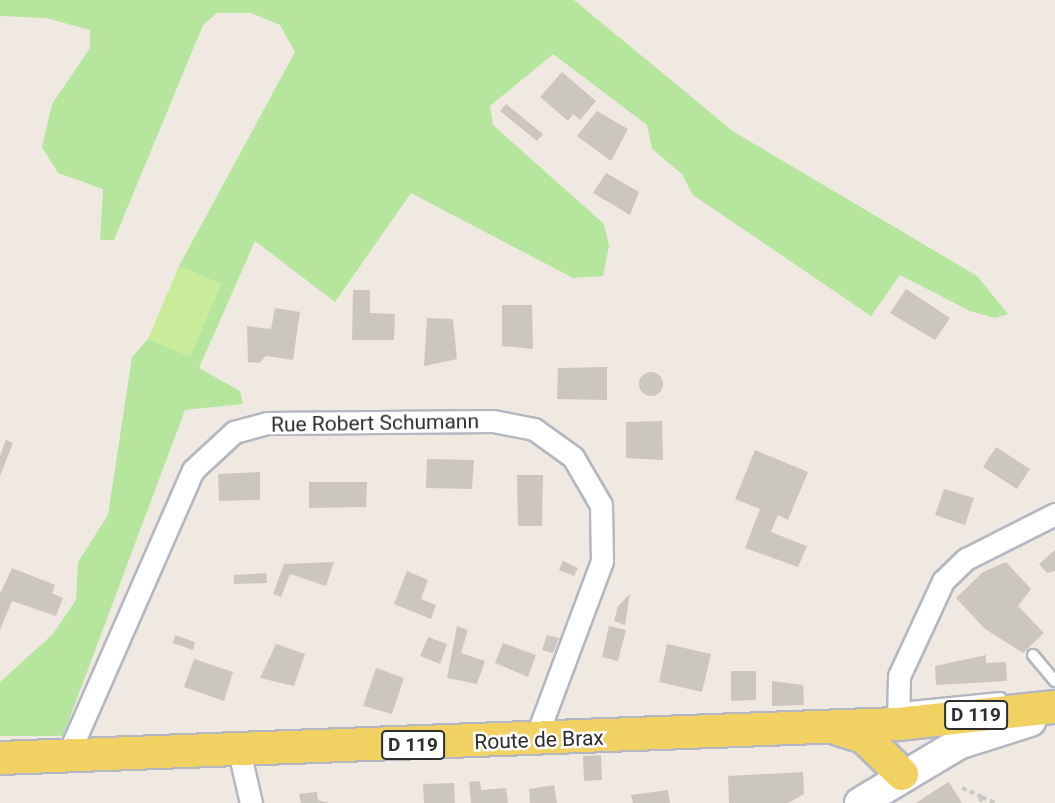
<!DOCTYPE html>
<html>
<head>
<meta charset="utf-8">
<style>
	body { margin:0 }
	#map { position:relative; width:1055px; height:803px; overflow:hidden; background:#efe9e1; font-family:Roboto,sans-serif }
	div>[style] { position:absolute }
	.green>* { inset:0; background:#b6e59e }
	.pitch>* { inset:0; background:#c9ec9a }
	.building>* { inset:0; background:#cbc7bf }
	.round { border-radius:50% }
	.path>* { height:3.5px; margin-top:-1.75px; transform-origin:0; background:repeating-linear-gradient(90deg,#c9c9c9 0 5px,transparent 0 8.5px) }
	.roads { filter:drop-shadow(2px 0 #b4b7c1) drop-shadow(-2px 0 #b4b7c1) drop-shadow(0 2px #b4b7c1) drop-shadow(0 -2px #b4b7c1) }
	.lane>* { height:10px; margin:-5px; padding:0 5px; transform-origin:5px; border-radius:5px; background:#fff }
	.street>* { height:21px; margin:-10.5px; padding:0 10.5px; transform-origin:10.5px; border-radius:10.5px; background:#fff }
	.secondary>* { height:30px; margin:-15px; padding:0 15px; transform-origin:15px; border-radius:15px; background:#fff }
	.primary>* { height:32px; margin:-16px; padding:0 16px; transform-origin:16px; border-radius:16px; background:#f2d163 }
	span { translate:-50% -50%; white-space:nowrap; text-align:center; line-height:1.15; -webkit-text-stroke:5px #fff; paint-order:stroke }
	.shield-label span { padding:2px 5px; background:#fff; border:2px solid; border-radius:5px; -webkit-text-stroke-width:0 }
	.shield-label { font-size:19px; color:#2e2e2e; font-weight:700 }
	.street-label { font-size:21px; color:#2e2e2e }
</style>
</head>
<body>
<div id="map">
	<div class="green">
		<div style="clip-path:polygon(0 0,574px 0,734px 132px,977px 276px,1008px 314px,995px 318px,970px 311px,900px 275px,871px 316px,693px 195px,682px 174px,652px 149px,647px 125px,553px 54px,490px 106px,493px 125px,604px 224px,609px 246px,603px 276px,573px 278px,411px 193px,335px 302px,255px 241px,199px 368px,240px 391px,243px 404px,185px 410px,63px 736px,0 736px,0 682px,53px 634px,76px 600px,78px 562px,108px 515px,132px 357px,148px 339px,190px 356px,221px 284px,179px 266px,295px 52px,280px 25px,251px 13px,217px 13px,203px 25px,114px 240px,100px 240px,103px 189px,58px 173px,42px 147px,52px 104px,90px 48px,90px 30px,46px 18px,0 16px)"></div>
	</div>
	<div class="pitch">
		<div style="clip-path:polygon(179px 266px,221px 284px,190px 356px,148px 339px)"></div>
	</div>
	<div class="building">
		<div style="clip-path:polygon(562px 72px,596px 101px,580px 120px,573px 114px,568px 121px,540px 97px)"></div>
		<div style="clip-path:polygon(506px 104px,543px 134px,537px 141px,500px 111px)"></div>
		<div style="clip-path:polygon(597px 111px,628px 129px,611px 161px,577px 136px)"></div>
		<div style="clip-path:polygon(606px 173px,639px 192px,630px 215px,593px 193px)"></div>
		<div style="clip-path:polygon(906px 289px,950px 318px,935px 340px,890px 313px)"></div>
		<div style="clip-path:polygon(353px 290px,370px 290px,370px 313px,395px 314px,394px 340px,352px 340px)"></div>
		<div style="clip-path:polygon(502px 305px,532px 305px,533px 349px,502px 346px)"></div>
		<div style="clip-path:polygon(275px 308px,300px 312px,293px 360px,266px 356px,259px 363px,248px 362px,247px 326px,271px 329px)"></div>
		<div style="clip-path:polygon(427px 318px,453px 319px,457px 359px,424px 366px)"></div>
		<div style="clip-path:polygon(607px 367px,607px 400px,557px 399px,558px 368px)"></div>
		<div class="round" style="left:639px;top:372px;width:24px;height:24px"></div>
		<div style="clip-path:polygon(662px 421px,663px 460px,626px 458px,626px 422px)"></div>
		<div style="clip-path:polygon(6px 440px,13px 443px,0 476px,0 456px)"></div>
		<div style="clip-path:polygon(996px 447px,1030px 469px,1017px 489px,983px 467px)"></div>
		<div style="clip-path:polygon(755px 450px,808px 472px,788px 520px,778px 515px,771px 532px,807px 546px,798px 567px,745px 548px,760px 509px,735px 499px)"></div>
		<div style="clip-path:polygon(427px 459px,474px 460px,472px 489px,426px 488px)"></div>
		<div style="clip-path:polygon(260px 472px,260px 500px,219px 501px,218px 474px)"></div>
		<div style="clip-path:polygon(517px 475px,543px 475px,542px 526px,518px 526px)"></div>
		<div style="clip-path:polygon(309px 482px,367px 482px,366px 507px,309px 508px)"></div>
		<div style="clip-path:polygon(944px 489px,974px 498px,965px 525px,935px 515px)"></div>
		<div style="clip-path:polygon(1055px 550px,1055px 571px,1047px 573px,1039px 564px)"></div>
		<div style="clip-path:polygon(563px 561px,578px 568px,574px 576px,559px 570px)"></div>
		<div style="clip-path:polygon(334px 562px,326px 586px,290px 574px,281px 597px,273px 594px,284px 564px)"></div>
		<div style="clip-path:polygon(1006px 562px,1031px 589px,1018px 606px,1044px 633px,1023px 653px,985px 629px,956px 598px,983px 572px)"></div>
		<div style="clip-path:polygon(12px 568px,55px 585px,52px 593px,63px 598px,56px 616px,12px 601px,0 630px,0 594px)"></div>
		<div style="clip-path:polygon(407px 571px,428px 580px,421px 599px,436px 605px,431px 619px,394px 604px)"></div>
		<div style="clip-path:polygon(266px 573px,267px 583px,234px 584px,234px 575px)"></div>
		<div style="clip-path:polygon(630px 594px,625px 625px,614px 621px,618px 606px)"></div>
		<div style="clip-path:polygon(457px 626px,468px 630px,461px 653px,485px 661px,477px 684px,447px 678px)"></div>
		<div style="clip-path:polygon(609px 626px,626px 630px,618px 661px,602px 657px)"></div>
		<div style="clip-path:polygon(175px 635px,195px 642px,193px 650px,173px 643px)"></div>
		<div style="clip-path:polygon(547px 635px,559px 638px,553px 653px,542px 650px)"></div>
		<div style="clip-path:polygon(428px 637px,447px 644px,440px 664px,420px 656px)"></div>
		<div style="clip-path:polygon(503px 643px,536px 655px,528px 677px,495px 663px)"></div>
		<div style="clip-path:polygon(276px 644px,305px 654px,294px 686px,260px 678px)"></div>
		<div style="clip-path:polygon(667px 644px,711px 654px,702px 692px,659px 682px)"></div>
		<div style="clip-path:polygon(986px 655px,986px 663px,1006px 662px,1007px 681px,936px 685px,935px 666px)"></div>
		<div style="clip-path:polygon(194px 659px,233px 672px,224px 701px,184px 687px)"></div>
		<div style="clip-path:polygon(376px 668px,404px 678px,392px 714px,363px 706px)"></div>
		<div style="clip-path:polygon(731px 671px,756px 671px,756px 700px,731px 701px)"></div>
		<div style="clip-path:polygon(772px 681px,803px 685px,804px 705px,772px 706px)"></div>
		<div style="clip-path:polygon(601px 755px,602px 780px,584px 781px,583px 756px)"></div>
		<div style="clip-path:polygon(803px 772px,804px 794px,788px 803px,729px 803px,728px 776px)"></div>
		<div style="clip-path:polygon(480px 781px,481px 790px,506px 788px,508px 803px,471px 803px,469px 782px)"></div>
		<div style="clip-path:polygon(949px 782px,962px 803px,916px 803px,945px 784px)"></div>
		<div style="clip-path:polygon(454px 783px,455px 803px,424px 803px,423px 784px)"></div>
		<div style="clip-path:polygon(554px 785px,557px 803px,530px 803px,529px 789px)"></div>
		<div style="clip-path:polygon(668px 790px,670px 803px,633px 803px,631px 795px)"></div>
		<div style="clip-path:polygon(317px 792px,318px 800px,329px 803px,301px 803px,299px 794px)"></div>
	</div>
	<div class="path">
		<div style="left:962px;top:788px;width:22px;rotate:24deg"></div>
		<div style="left:982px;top:797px;width:6px;rotate:108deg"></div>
		<div style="left:982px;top:797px;width:15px;rotate:23deg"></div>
	</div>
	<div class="roads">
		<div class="lane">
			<div style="left:1033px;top:655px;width:34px;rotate:50deg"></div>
			<div style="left:901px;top:708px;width:100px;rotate:-5.8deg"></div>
		</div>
		<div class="street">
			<div style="left:898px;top:724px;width:48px;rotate:-88.8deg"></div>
			<div style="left:899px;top:676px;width:105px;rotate:-65.1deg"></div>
			<div style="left:943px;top:581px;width:32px;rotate:-44deg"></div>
			<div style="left:966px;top:559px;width:100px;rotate:-26.8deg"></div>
			<div style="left:239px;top:751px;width:53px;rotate:77deg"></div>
			<div style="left:67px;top:757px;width:313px;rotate:-66.3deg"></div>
			<div style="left:193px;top:470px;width:56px;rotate:-42.8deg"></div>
			<div style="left:234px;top:432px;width:34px;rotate:-15deg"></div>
			<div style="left:267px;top:423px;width:226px;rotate:-0.5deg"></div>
			<div style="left:493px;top:421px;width:42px;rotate:11deg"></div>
			<div style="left:534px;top:429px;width:48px;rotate:35.7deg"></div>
			<div style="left:573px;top:457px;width:56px;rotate:59.7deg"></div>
			<div style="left:601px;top:505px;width:56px;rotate:89deg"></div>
			<div style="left:602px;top:561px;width:191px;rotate:110.5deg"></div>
		</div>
		<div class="secondary">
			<div style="left:860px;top:803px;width:114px;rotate:-31deg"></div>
			<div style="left:958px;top:744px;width:76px;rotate:-17.7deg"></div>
		</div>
		<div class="primary">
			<div style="left:838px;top:729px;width:27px;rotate:17deg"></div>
			<div style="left:864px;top:737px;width:53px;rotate:44.2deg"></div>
			<div style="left:0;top:758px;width:899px;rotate:-2.17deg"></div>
			<div style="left:898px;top:724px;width:158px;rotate:-6.2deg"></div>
		</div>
	</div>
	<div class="shield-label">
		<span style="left:976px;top:715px">D 119</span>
		<span style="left:413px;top:745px">D 119</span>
	</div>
	<div class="street-label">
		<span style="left:375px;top:423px;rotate:-1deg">Rue Robert Schumann</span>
		<span style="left:539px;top:740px;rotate:-2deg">Route de Brax</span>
	</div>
</div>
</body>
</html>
